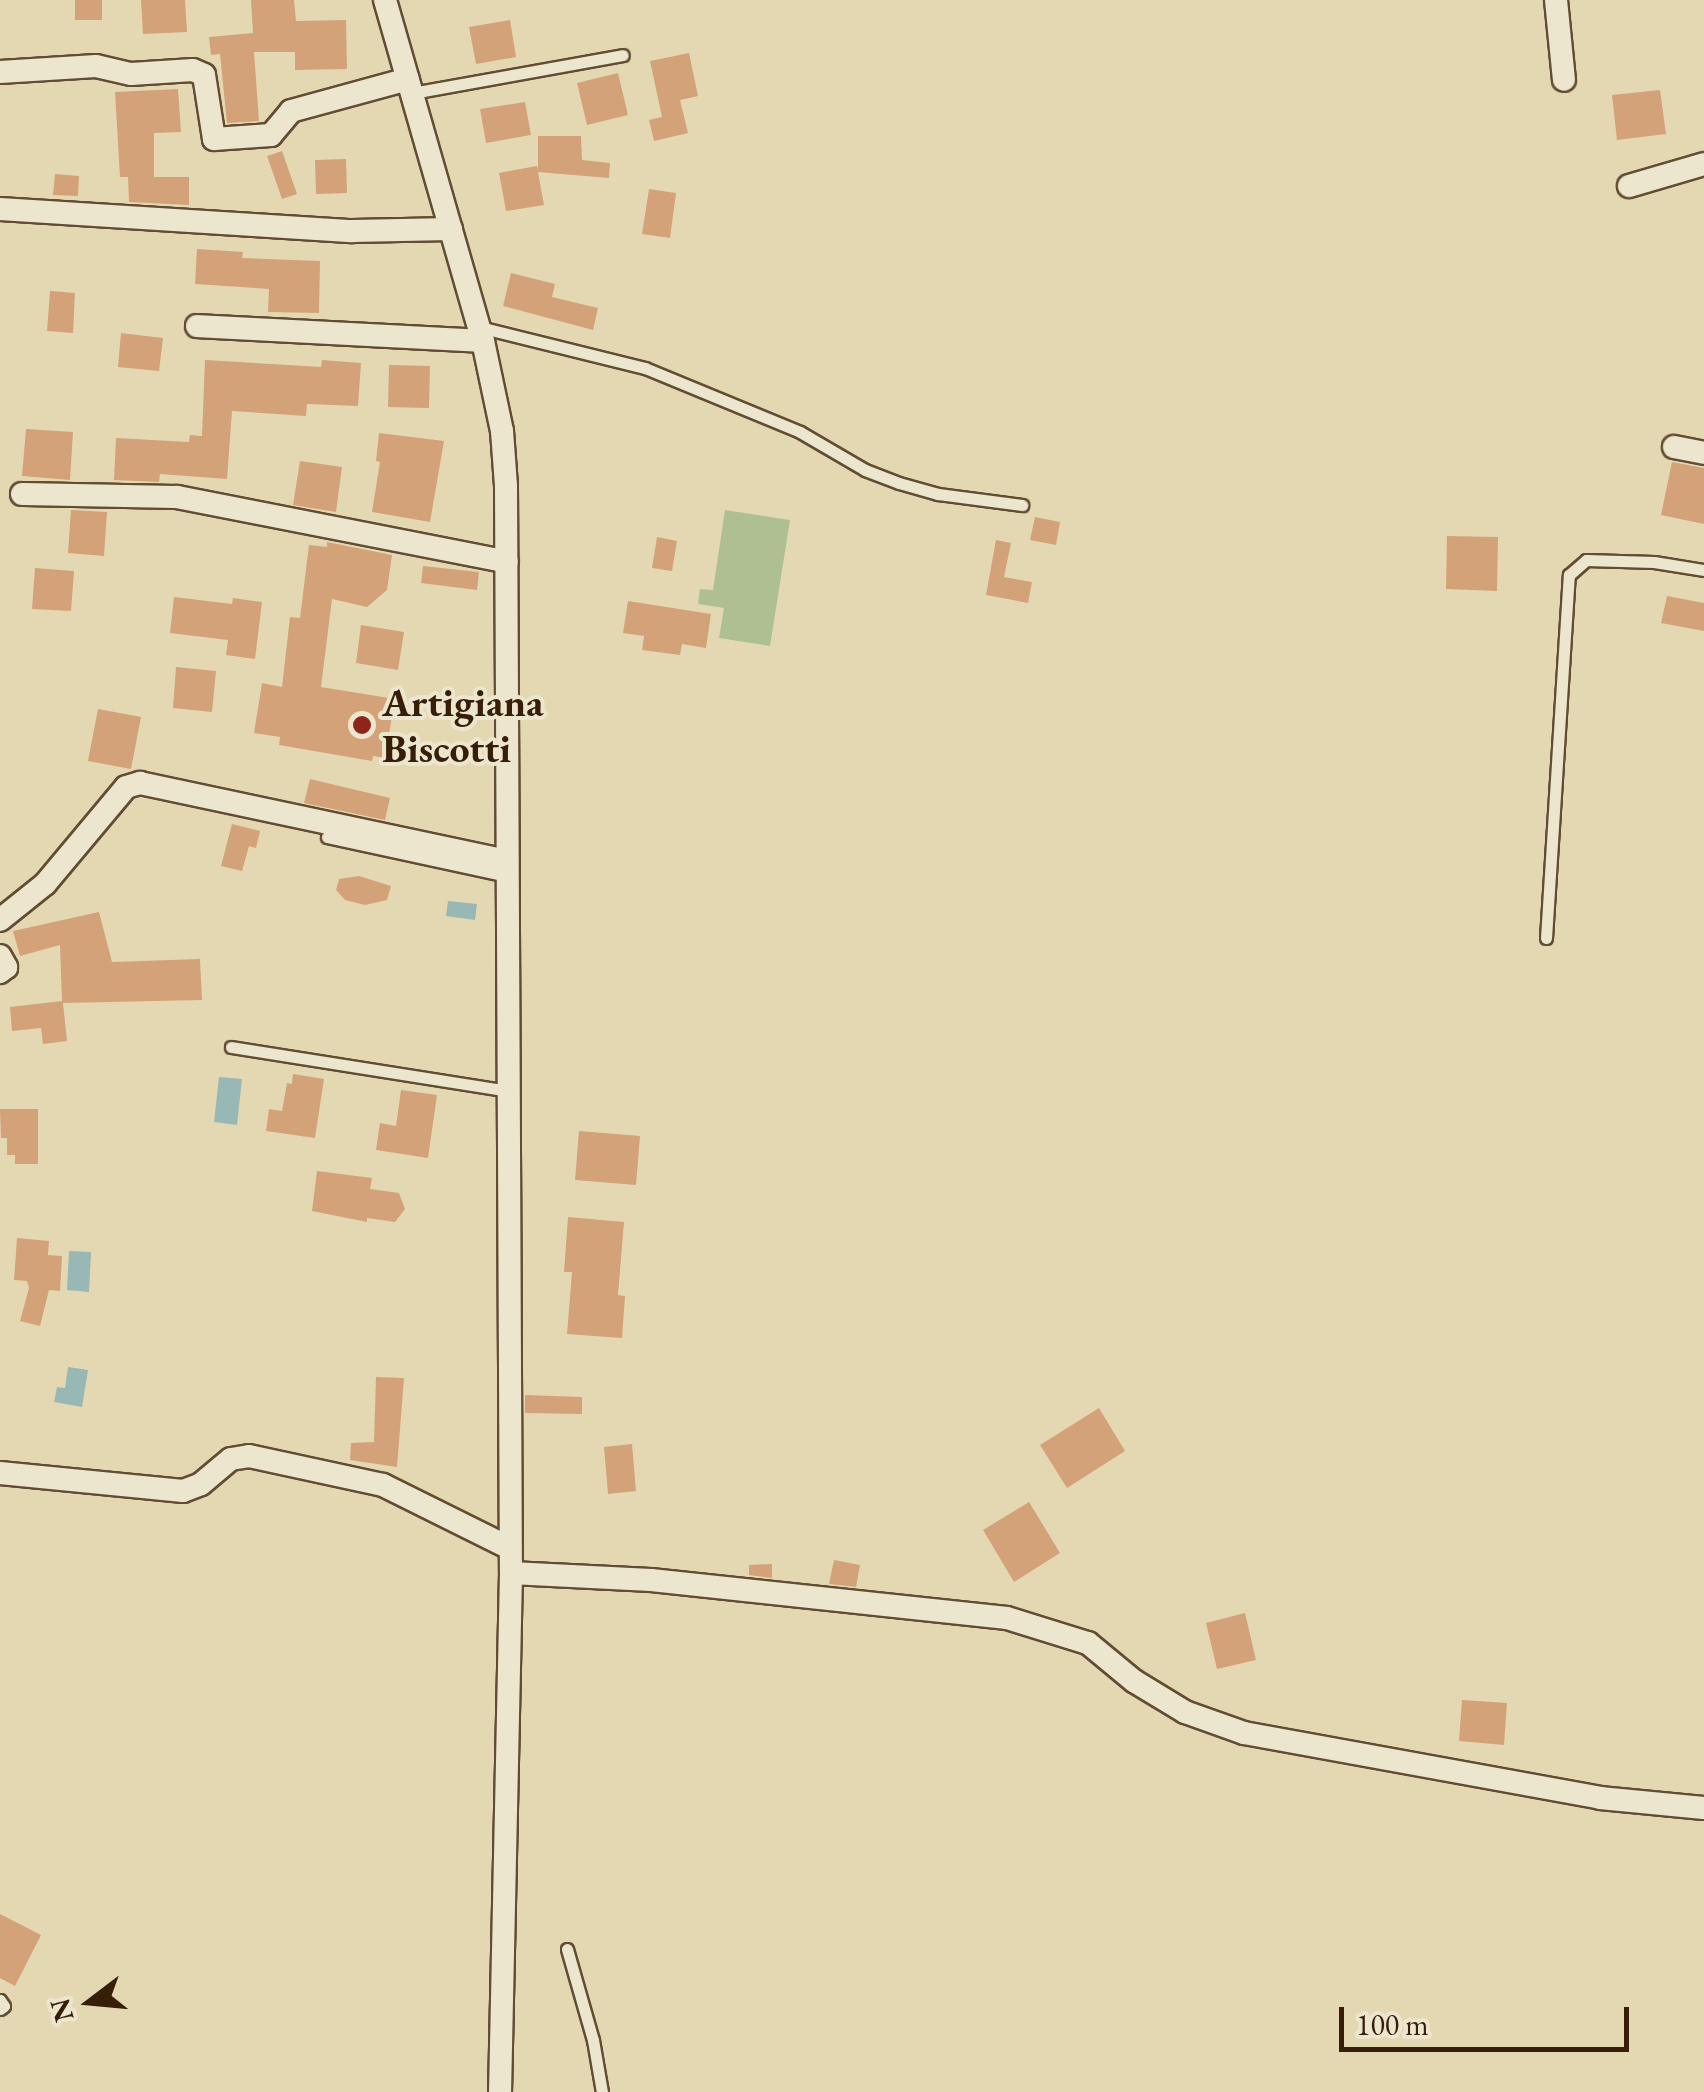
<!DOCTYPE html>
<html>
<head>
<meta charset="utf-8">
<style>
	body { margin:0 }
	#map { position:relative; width:1704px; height:2092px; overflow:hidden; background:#e4d8b3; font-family:"EB Garamond",serif }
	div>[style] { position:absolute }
	.green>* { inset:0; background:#aec091 }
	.water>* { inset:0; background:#98b8b5 }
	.building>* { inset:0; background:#d4a278 }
	.roads { filter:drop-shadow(2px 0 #624c33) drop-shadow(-2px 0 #624c33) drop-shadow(0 2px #624c33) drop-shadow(0 -2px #624c33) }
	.service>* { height:11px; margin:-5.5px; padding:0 5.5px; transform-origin:5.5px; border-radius:5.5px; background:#ede6ce }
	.minor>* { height:22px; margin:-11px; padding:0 11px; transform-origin:11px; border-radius:11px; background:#ede6ce }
	.dots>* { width:28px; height:28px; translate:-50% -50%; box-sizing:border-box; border:5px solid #ede6ce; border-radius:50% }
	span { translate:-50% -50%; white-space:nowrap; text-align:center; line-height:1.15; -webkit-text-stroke:8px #ede6ce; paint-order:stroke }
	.poi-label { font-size:40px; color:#371e08; font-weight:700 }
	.left { translate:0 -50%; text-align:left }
	.north { position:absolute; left:40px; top:1952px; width:100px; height:100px; -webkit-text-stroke:8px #ede6ce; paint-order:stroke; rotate:254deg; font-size:28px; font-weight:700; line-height:40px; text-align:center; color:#371e08 }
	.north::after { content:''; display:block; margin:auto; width:35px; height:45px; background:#371e08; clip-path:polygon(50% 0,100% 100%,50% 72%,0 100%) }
	.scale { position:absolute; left:1339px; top:2007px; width:290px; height:45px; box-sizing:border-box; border:5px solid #371e08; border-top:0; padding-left:12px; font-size:30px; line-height:35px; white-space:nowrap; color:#371e08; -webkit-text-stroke:8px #ede6ce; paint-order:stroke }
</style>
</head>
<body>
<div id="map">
	<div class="green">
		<div style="clip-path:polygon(725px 510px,790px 520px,770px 646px,719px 638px,724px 608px,698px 604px,700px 589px,713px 590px)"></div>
	</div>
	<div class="water">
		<div style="clip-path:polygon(448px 901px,477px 904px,475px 920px,446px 916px)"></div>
		<div style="clip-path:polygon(219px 1077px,242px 1079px,237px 1125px,214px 1122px)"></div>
		<div style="clip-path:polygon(69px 1251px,91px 1252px,89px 1292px,67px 1290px)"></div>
		<div style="clip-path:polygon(68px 1367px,88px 1370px,82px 1407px,54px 1402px,57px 1387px,65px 1388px)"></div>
	</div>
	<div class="building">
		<div style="clip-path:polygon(75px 0,102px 0,102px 20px,75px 20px)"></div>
		<div style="clip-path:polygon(141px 0,185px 0,187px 32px,143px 34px)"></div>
		<div style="clip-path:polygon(251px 0,294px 0,296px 21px,346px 20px,347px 69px,295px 70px,295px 52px,254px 52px,259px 121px,227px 123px,220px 54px,211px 55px,209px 37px,253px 33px)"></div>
		<div style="clip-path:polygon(510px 20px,516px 57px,476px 64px,469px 27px)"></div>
		<div style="clip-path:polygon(689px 53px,698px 96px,680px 100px,688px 133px,654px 141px,649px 120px,662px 117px,650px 61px)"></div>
		<div style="clip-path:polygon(618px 73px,628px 115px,587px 125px,577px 83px)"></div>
		<div style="clip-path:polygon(178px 89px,181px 132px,154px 133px,154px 177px,189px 177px,189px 205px,129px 202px,128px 177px,120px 177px,115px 92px)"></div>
		<div style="clip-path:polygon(1660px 90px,1666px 134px,1617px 140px,1612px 95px)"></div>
		<div style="clip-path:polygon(525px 102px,531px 135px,486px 143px,480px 109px)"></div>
		<div style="clip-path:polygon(538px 136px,581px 136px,582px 160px,610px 163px,609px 178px,538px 172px,544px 205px,506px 211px,499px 173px,537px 166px,538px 170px)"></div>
		<div style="clip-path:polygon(282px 151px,297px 194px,282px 199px,267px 156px)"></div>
		<div style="clip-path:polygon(346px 159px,347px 193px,316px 194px,315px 160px)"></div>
		<div style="clip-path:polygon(55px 174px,79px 176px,78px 196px,53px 195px)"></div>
		<div style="clip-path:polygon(649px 189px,676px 193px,670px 238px,642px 234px)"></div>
		<div style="clip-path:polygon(197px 249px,243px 252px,242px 258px,320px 261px,319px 313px,268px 312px,269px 289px,195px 284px)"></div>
		<div style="clip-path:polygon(511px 273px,555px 284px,552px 297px,598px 308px,593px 330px,503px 306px)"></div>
		<div style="clip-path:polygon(50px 291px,75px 293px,73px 333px,47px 331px)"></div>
		<div style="clip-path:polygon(121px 333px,163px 338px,159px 371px,118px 367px)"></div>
		<div style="clip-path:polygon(205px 360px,321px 367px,322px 360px,361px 363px,358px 406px,307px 404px,306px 416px,232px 411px,227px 479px,160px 474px,159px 482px,114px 480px,116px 438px,189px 442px,190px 435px,202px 436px)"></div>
		<div style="clip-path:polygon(389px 365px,430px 366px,429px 408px,388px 407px)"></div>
		<div style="clip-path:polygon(26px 429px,73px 432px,70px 480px,22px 476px)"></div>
		<div style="clip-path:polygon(379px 433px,444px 441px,430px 522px,372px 512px,380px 462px,376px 461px)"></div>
		<div style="clip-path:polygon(300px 461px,342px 467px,336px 512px,293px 505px)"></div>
		<div style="clip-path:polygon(1672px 462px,1704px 468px,1704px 524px,1661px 515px)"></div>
		<div style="clip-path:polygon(71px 510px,107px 512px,104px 556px,68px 553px)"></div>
		<div style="clip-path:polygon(1035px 517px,1060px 522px,1056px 545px,1030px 540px)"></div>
		<div style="clip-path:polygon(1447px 536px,1498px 537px,1497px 591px,1446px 589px)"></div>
		<div style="clip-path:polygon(657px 537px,677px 541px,672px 571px,652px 568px)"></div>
		<div style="clip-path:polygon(996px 540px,1011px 543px,1004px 577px,1032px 582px,1028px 603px,986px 595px)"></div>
		<div style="clip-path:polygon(327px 542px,392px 555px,387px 590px,367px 607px,332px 599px,321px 687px,395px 699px,385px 758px,373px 756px,372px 761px,279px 745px,280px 737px,254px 733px,262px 683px,282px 687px,290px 617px,300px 618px,309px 545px,327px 547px)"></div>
		<div style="clip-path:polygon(423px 566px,479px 572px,477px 590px,421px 583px)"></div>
		<div style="clip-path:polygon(35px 568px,74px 571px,71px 611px,32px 609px)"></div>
		<div style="clip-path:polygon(1667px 596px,1704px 603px,1704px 631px,1661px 623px)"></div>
		<div style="clip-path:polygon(174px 597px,232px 604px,233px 598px,262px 602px,255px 659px,226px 655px,228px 640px,170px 633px)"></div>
		<div style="clip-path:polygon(628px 601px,711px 614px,706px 648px,682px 644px,680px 655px,642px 650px,644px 636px,623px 633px)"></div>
		<div style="clip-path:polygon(361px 625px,404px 632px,398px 670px,356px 663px)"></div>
		<div style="clip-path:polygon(176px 667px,216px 671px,212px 712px,173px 708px)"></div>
		<div style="clip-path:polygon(98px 709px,141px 717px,131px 769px,88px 761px)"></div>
		<div style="clip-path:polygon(310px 779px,390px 798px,385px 820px,304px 803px)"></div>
		<div style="clip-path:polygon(232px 824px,260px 831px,256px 848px,249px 846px,242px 871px,221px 866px)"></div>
		<div style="clip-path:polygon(359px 876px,391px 886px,387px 900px,365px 905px,345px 900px,336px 890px,339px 879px)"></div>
		<div style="clip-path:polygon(99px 912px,112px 962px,200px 959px,202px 1000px,63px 1003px,67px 1041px,43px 1044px,41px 1028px,12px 1031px,10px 1007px,62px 1001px,60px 945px,20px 956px,13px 931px)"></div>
		<div style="clip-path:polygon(293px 1074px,324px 1079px,315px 1138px,266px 1131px,269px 1109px,282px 1111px,287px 1083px,292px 1084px)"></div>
		<div style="clip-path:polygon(401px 1090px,437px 1095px,428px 1158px,376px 1150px,380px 1123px,396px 1126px)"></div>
		<div style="clip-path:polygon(0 1109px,38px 1109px,38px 1164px,15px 1164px,15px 1155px,7px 1155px,7px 1138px,1px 1138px)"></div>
		<div style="clip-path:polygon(579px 1131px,640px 1136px,636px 1185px,575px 1180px)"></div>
		<div style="clip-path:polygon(317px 1171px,372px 1178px,370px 1189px,399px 1193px,405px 1209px,395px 1222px,367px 1218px,367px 1222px,312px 1211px)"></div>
		<div style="clip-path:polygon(568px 1217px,624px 1222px,618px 1295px,625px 1296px,622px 1338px,567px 1334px,572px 1272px,564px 1272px)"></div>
		<div style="clip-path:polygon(17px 1238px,49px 1241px,48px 1255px,62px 1256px,60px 1291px,49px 1290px,40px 1326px,20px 1321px,29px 1288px,27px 1281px,14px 1280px)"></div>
		<div style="clip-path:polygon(376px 1377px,404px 1378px,397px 1467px,350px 1460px,351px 1443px,374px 1442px)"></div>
		<div style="clip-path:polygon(525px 1395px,582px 1397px,582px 1414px,525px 1413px)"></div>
		<div style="clip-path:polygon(1099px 1408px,1125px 1451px,1067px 1488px,1040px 1445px)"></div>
		<div style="clip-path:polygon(632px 1444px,636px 1491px,608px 1494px,604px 1447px)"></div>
		<div style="clip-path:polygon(1029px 1502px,1060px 1553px,1014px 1582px,983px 1530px)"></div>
		<div style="clip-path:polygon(834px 1560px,860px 1565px,856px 1587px,829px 1584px)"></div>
		<div style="clip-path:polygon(772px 1564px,772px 1578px,749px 1575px,749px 1565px)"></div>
		<div style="clip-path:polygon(1245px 1613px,1256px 1660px,1217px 1669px,1206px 1623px)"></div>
		<div style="clip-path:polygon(1462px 1700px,1507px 1703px,1504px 1745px,1459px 1741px)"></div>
		<div style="clip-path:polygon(0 1914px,41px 1935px,15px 1986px,0 1978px)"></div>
	</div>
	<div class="roads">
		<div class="service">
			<div style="left:412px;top:93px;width:214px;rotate:-10.2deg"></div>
			<div style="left:479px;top:327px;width:171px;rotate:13.9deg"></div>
			<div style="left:645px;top:368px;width:168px;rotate:22.4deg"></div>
			<div style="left:800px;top:432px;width:75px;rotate:30.3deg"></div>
			<div style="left:865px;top:470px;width:36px;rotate:21deg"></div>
			<div style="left:899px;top:483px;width:41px;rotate:15.8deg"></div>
			<div style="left:938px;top:494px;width:85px;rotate:7.5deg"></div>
			<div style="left:327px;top:837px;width:184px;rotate:12.2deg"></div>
			<div style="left:1546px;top:938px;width:364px;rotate:-86.4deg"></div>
			<div style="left:1569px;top:575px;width:23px;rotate:-41deg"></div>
			<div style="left:1586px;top:560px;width:68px;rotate:1.7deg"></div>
			<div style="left:1654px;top:562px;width:51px;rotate:9.1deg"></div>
			<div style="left:231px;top:1047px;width:280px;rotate:9deg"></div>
			<div style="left:567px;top:1949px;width:95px;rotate:74.1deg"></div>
			<div style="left:593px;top:2040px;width:53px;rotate:80.2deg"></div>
			<div style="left:0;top:2000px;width:7px;rotate:56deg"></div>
			<div style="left:4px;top:2006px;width:5px;rotate:143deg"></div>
		</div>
		<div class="minor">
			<div style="left:385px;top:0;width:355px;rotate:74deg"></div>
			<div style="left:483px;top:341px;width:92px;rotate:78.1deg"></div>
			<div style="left:502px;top:431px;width:55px;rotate:85.8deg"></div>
			<div style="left:506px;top:486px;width:1087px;rotate:89.74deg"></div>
			<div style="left:511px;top:1573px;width:519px;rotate:91.21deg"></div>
			<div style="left:1556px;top:0;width:80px;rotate:84.3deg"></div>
			<div style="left:0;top:72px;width:96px;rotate:-3.6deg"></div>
			<div style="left:96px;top:66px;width:36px;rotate:13deg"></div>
			<div style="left:131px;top:74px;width:62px;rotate:-3.7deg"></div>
			<div style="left:193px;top:70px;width:12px;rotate:24deg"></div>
			<div style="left:204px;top:75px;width:65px;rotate:81.1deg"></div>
			<div style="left:214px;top:139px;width:57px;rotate:-4deg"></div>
			<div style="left:271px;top:135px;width:31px;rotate:-50deg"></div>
			<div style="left:291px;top:111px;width:121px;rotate:-15.3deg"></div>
			<div style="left:1629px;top:186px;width:78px;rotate:-16.3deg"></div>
			<div style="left:0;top:209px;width:353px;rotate:3.6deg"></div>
			<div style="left:352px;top:231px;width:99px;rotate:-1.2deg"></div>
			<div style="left:197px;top:326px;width:286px;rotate:3deg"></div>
			<div style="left:1674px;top:447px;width:31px;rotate:11deg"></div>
			<div style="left:22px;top:494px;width:155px;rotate:1.1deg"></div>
			<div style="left:177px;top:497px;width:336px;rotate:11.1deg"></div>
			<div style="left:0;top:920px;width:58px;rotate:-38.7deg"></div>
			<div style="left:45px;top:884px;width:126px;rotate:-50.1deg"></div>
			<div style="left:126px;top:787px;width:15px;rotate:-16deg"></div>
			<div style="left:140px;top:783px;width:375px;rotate:12deg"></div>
			<div style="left:0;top:956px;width:13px;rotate:61deg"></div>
			<div style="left:6px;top:967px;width:8px;rotate:140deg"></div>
			<div style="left:0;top:1473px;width:184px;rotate:5.6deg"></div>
			<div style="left:183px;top:1491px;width:19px;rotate:-21deg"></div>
			<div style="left:201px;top:1484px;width:39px;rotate:-40deg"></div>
			<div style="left:231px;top:1459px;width:18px;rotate:-9deg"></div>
			<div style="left:249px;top:1456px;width:137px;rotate:12.2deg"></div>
			<div style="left:383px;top:1485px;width:142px;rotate:26.4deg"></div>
			<div style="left:511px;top:1573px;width:140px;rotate:2.9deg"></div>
			<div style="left:651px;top:1580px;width:358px;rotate:6.1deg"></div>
			<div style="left:1007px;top:1618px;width:85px;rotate:17.2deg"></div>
			<div style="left:1088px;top:1643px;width:60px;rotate:39.6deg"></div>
			<div style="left:1134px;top:1681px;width:60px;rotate:31.3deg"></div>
			<div style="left:1185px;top:1712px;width:63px;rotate:19.6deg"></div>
			<div style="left:1244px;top:1733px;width:362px;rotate:10.3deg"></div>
			<div style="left:1600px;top:1798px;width:104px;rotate:5.5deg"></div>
		</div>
	</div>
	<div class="dots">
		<div style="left:362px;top:725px;background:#8f2418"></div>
	</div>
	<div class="poi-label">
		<span class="left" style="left:382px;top:725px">Artigiana<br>Biscotti</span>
	</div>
	<div class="north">N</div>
	<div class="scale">100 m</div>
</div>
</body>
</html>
